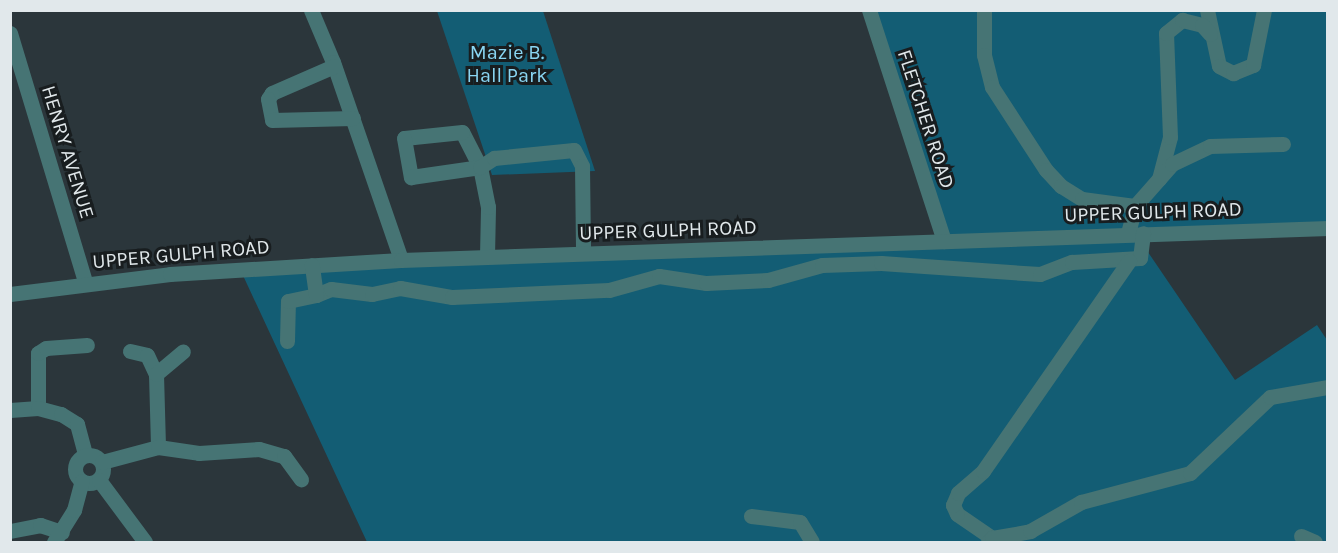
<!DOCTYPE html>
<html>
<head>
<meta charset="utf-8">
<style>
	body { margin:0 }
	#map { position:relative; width:1338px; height:553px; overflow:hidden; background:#2b363b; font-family:Karla,sans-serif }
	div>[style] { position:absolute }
	.green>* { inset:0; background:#135d74 }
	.minor>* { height:15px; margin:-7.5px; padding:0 7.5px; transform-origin:7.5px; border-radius:7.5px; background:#467474 }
	.minor>.ring { margin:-7.5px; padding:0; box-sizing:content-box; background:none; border:15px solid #467474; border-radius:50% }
	span { translate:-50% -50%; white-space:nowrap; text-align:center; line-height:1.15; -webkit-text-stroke:6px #181d1f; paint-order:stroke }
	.park-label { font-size:20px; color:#8ad6f3 }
	.street-label { font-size:20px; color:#e1e8eb }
	.frame { position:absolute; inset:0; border:12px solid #e1e8eb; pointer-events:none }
</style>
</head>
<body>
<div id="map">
	<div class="green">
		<div style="clip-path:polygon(437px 11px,543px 11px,595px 171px,492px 175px)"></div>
		<div style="clip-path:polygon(869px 11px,1327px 11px,1327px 228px,1135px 233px,1235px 380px,1317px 325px,1327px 340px,1327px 542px,367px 542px,240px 269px,943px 241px)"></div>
	</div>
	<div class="minor">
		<div style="left:311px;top:10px;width:56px;rotate:67.1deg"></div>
		<div style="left:333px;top:62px;width:209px;rotate:71deg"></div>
		<div style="left:869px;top:10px;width:243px;rotate:72deg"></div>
		<div style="left:984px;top:10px;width:45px;rotate:90deg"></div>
		<div style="left:984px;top:55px;width:33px;rotate:76deg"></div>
		<div style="left:992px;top:87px;width:99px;rotate:57deg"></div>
		<div style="left:1046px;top:170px;width:22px;rotate:47deg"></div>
		<div style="left:1061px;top:186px;width:25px;rotate:32deg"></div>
		<div style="left:1082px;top:199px;width:53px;rotate:7.5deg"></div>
		<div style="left:1207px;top:10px;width:57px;rotate:77.9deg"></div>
		<div style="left:1219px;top:66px;width:16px;rotate:27deg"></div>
		<div style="left:1233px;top:73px;width:22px;rotate:-22deg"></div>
		<div style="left:1253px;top:65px;width:56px;rotate:-78.7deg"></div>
		<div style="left:10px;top:33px;width:262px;rotate:73.2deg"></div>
		<div style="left:334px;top:66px;width:68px;rotate:156.5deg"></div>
		<div style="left:272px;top:93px;width:7px;rotate:124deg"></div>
		<div style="left:268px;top:99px;width:21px;rotate:79deg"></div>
		<div style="left:272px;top:120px;width:81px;rotate:-1.4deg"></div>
		<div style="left:1159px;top:179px;width:43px;rotate:-75.3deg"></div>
		<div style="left:1170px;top:137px;width:104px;rotate:-92.2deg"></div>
		<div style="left:1166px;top:33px;width:21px;rotate:-39deg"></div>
		<div style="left:1182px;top:20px;width:21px;rotate:14deg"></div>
		<div style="left:1202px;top:25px;width:12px;rotate:48deg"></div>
		<div style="left:1128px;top:233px;width:28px;rotate:-75deg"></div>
		<div style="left:1135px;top:206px;width:56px;rotate:-48.6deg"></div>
		<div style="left:1172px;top:164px;width:42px;rotate:-25.3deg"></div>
		<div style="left:1210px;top:146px;width:73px;rotate:-1.6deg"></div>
		<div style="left:487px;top:256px;width:49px;rotate:-88.8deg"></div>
		<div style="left:488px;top:207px;width:41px;rotate:-101.3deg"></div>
		<div style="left:480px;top:167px;width:39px;rotate:-117deg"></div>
		<div style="left:462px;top:132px;width:58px;rotate:174.1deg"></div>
		<div style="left:404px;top:138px;width:40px;rotate:80deg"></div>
		<div style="left:411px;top:177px;width:70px;rotate:-8.2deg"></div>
		<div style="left:480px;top:167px;width:17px;rotate:-33deg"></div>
		<div style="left:494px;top:158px;width:80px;rotate:-5.7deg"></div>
		<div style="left:574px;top:150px;width:18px;rotate:63deg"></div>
		<div style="left:582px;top:166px;width:87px;rotate:89.3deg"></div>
		<div style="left:10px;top:294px;width:161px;rotate:-7.1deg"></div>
		<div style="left:170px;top:274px;width:231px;rotate:-3.5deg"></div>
		<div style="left:401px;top:260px;width:928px;rotate:-1.98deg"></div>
		<div style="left:316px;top:295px;width:16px;rotate:-22deg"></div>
		<div style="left:331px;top:289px;width:41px;rotate:7deg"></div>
		<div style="left:372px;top:294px;width:29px;rotate:-12deg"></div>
		<div style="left:400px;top:288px;width:53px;rotate:9.8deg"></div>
		<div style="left:452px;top:297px;width:157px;rotate:-2.6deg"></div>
		<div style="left:609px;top:290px;width:52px;rotate:-15.6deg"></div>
		<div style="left:659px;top:276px;width:48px;rotate:8.5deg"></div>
		<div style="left:706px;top:283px;width:62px;rotate:-2.8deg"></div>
		<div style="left:768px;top:280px;width:56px;rotate:-15.5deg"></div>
		<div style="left:822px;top:265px;width:59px;rotate:-1.9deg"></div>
		<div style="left:881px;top:263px;width:159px;rotate:4deg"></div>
		<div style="left:1040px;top:274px;width:34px;rotate:-21deg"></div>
		<div style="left:1072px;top:262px;width:68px;rotate:-3.4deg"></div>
		<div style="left:1140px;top:258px;width:25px;rotate:-83deg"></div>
		<div style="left:287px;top:341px;width:40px;rotate:-88.6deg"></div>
		<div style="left:288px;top:301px;width:29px;rotate:-12deg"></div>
		<div style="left:316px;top:295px;width:30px;rotate:-98deg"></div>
		<div style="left:130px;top:351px;width:17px;rotate:13deg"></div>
		<div style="left:147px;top:355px;width:21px;rotate:65deg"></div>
		<div style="left:156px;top:374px;width:73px;rotate:88.4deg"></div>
		<div style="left:156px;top:374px;width:35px;rotate:-40deg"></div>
		<div style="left:38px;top:408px;width:55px;rotate:-90deg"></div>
		<div style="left:38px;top:353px;width:9px;rotate:-32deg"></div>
		<div style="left:46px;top:348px;width:41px;rotate:-4.2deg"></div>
		<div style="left:10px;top:410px;width:28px;rotate:-4deg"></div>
		<div style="left:38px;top:408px;width:24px;rotate:15deg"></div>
		<div style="left:61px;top:414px;width:19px;rotate:32deg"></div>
		<div style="left:77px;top:424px;width:31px;rotate:75deg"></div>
		<div class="ring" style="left:75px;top:455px;width:13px;height:13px"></div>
		<div style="left:102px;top:462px;width:58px;rotate:-15deg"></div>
		<div style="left:158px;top:447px;width:41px;rotate:8.3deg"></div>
		<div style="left:199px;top:453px;width:60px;rotate:-3.8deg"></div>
		<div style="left:259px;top:449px;width:26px;rotate:16deg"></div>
		<div style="left:284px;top:456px;width:29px;rotate:54deg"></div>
		<div style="left:99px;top:480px;width:77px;rotate:53.4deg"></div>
		<div style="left:751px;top:516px;width:49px;rotate:7deg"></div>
		<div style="left:800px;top:522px;width:23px;rotate:59deg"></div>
		<div style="left:10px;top:531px;width:31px;rotate:-11deg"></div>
		<div style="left:40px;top:525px;width:23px;rotate:18deg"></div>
		<div style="left:1301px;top:536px;width:15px;rotate:23deg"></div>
		<div style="left:992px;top:538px;width:42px;rotate:-145.6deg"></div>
		<div style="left:957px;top:514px;width:10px;rotate:-114deg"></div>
		<div style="left:953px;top:505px;width:13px;rotate:-67deg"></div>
		<div style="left:958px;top:493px;width:33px;rotate:-41deg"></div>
		<div style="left:983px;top:471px;width:256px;rotate:-55.2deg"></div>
		<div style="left:54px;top:542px;width:38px;rotate:-58deg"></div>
		<div style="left:74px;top:510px;width:30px;rotate:-75deg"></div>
		<div style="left:988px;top:542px;width:6px;rotate:-45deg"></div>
		<div style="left:992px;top:538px;width:39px;rotate:-10deg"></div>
		<div style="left:1030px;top:531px;width:59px;rotate:-29.6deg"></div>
		<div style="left:1081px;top:502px;width:113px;rotate:-14.9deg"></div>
		<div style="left:1190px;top:473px;width:110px;rotate:-43.5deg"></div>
		<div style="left:1270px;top:397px;width:59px;rotate:-9.8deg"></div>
	</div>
	<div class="park-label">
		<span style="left:507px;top:64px">Mazie B.<br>Hall Park</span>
	</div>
	<div class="street-label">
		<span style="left:926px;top:119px;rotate:72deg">FLETCHER ROAD</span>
		<span style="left:68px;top:152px;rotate:73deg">HENRY AVENUE</span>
		<span style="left:1153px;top:212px;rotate:-2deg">UPPER GULPH ROAD</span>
		<span style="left:668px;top:230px;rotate:-2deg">UPPER GULPH ROAD</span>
		<span style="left:181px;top:254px;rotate:-5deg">UPPER GULPH ROAD</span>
	</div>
	<div class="frame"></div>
</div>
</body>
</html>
